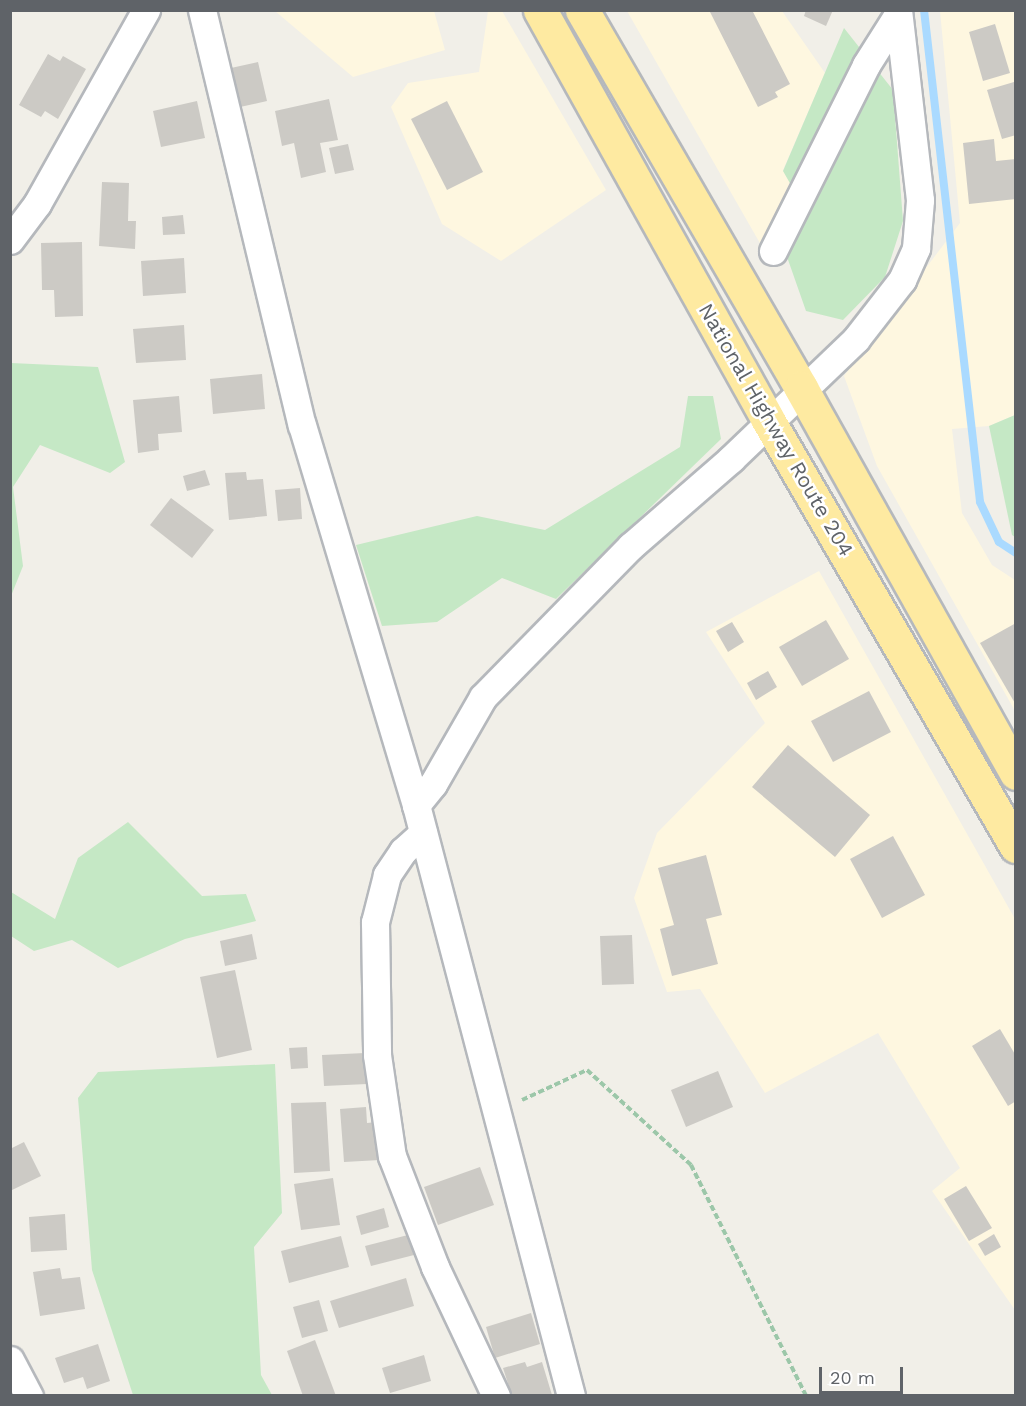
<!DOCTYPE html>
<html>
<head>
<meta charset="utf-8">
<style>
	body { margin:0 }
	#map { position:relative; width:1026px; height:1406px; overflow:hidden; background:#f1efe8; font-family:"Work Sans",sans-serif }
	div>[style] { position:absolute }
	.commercial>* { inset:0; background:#fef7e0 }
	.green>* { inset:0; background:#c5e8c5 }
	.stream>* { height:8px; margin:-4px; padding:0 4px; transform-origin:4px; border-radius:4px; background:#aadaff }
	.building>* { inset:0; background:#cccac5 }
	.path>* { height:4px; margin-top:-2px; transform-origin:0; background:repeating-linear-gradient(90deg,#9cc7a9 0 6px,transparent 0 9px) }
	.roads { filter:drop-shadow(2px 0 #b5b8bc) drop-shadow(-2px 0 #b5b8bc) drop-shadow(0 2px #b5b8bc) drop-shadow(0 -2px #b5b8bc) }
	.minor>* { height:27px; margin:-13.5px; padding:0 13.5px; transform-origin:13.5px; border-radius:13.5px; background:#fff }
	.trunk>* { height:33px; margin:-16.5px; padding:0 16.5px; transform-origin:16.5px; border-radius:16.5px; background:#feeaa1 }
	span { translate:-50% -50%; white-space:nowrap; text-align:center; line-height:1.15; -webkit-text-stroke:5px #fff; paint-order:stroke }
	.street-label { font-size:21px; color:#5f6368 }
	.frame { position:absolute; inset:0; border:12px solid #5f6368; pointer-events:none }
	.scale { position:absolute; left:819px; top:1367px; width:84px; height:27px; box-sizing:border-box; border:3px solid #5f6368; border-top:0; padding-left:8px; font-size:18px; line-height:21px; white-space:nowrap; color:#5f6368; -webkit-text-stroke:4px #fff; paint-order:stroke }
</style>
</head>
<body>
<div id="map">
	<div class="commercial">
		<div style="clip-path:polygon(275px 11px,434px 11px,445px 50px,353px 77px)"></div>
		<div style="clip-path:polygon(488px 11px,502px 11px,606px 190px,501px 261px,442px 224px,391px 107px,408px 83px,479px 72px)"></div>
		<div style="clip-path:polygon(627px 11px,782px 11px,825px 73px,783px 170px,794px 191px,761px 245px)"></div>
		<div style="clip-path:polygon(940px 11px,1015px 11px,1015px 415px,989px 426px,952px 429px,962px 513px,992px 565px,1015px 580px,1015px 711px,877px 466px,844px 376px,960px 223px)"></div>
		<div style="clip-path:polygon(819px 571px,1015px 919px,1015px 1310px,932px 1191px,960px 1168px,878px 1033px,765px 1093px,700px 989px,667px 992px,634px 898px,657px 833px,765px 723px,706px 632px)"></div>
	</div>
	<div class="green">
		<div style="clip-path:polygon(844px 28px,893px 90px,903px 221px,885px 277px,843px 320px,806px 311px,786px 254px,803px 206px,783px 171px)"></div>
		<div style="clip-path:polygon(11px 363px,98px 367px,125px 462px,110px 473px,40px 445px,13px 487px,23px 566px,11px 596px)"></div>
		<div style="clip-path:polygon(688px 396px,713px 396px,721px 439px,556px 599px,502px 578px,437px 622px,382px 626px,356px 545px,477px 516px,545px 530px,680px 447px)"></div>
		<div style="clip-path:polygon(1015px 415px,1015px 537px,1012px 535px,989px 426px)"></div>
		<div style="clip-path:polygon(128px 822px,202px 896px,246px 894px,256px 921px,185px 939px,118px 968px,72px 940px,34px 951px,11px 936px,11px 892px,55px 919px,78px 858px)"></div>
		<div style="clip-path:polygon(275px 1064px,282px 1213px,254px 1247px,261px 1375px,272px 1395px,133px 1395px,92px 1270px,78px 1098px,98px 1072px)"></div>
	</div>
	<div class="stream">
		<div style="left:924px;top:10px;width:495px;rotate:83.5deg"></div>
		<div style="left:980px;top:502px;width:44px;rotate:64.6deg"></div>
		<div style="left:999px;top:542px;width:20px;rotate:33deg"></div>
	</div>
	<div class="building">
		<div style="clip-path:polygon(709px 10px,752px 10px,790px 84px,775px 92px,778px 97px,758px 107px)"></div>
		<div style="clip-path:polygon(806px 10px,833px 10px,826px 26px,804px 16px)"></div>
		<div style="clip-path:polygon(995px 24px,1010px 73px,983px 81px,969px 32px)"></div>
		<div style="clip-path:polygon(48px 54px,60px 61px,63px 56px,86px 69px,58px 119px,45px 111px,41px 117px,19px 105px)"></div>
		<div style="clip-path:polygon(258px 62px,267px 101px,240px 107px,231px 68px)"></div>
		<div style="clip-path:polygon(1014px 82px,1016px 135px,1002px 139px,987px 90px)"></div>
		<div style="clip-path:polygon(329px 99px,338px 140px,320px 143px,326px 172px,301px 178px,294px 143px,282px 146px,275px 111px)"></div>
		<div style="clip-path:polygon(197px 101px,205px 138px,161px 147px,153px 111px)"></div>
		<div style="clip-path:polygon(447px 101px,483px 172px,447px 190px,411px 119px)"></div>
		<div style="clip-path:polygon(994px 139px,996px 161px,1016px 159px,1016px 199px,969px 204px,963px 143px)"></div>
		<div style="clip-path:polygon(348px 144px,354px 170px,335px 174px,329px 148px)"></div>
		<div style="clip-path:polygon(102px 182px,129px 183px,128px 221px,136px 221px,135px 249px,99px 246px)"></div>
		<div style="clip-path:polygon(183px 215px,185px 234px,163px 235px,162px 217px)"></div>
		<div style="clip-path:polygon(82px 242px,83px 316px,55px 317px,54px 290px,42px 290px,41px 243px)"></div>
		<div style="clip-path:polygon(184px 258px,186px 293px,143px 296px,141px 261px)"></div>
		<div style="clip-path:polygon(184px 325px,186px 360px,136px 363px,133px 329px)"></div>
		<div style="clip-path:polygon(262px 374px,265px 409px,213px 414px,210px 379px)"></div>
		<div style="clip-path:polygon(179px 396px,182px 432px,158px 434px,159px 450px,138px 453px,133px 400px)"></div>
		<div style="clip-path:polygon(205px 470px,210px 485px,187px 491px,183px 476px)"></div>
		<div style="clip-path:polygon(246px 472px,247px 480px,263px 479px,267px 516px,229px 520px,225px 473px)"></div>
		<div style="clip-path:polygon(300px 488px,302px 519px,278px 521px,275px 490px)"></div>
		<div style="clip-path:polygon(171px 498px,214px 530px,192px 558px,150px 525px)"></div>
		<div style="clip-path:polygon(826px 620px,849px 659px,802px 686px,779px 647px)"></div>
		<div style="clip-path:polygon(732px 622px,744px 642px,728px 652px,716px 631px)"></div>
		<div style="clip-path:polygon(1016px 623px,1016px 705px,980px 643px)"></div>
		<div style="clip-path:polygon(768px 671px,777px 687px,756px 700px,747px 683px)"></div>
		<div style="clip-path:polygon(869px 691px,891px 732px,833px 762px,811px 721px)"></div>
		<div style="clip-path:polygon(788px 745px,870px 815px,835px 857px,752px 787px)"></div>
		<div style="clip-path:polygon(893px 836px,925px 895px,882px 918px,850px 859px)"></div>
		<div style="clip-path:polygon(706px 855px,722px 915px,706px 919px,718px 964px,672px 976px,660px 929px,674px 925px,658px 868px)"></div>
		<div style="clip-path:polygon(252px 934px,257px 959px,225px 966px,220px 941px)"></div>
		<div style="clip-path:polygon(632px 935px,634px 984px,602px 985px,600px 936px)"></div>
		<div style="clip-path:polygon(235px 970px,252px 1050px,217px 1058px,200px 977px)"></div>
		<div style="clip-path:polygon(1000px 1029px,1016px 1056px,1016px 1101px,1008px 1106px,972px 1046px)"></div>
		<div style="clip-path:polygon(307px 1047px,308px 1068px,291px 1069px,289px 1048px)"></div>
		<div style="clip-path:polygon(365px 1053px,367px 1084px,324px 1086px,322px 1055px)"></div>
		<div style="clip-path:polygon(718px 1071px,733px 1107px,686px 1127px,671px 1090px)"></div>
		<div style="clip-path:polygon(326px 1102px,330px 1171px,294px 1173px,291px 1103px)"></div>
		<div style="clip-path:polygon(366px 1107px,367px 1123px,377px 1122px,380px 1160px,344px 1162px,340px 1109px)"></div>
		<div style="clip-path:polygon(24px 1142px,41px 1176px,10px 1191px,10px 1149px)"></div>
		<div style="clip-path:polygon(480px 1167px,494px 1205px,438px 1225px,424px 1187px)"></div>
		<div style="clip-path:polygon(333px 1178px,340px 1225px,301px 1230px,294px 1184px)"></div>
		<div style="clip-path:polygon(966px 1186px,992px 1228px,969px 1241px,944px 1199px)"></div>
		<div style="clip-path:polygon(384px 1208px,389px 1227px,361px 1235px,356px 1216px)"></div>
		<div style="clip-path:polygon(65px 1214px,67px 1250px,31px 1252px,29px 1217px)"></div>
		<div style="clip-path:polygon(994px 1234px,1001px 1247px,985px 1256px,978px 1244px)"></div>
		<div style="clip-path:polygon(408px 1235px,414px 1255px,371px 1266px,365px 1246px)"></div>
		<div style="clip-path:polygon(341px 1236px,349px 1267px,289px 1283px,281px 1251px)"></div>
		<div style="clip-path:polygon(60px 1268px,62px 1279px,80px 1277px,85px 1309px,40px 1316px,33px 1272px)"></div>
		<div style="clip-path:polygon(406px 1278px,414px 1306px,339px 1328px,330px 1301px)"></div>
		<div style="clip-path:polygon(319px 1300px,328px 1331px,302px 1338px,293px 1307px)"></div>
		<div style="clip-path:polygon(531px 1313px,540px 1344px,495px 1358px,486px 1327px)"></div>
		<div style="clip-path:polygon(315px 1340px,336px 1396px,303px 1396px,287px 1351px)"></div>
		<div style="clip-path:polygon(98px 1344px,110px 1381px,87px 1389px,83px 1377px,64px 1383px,55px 1358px)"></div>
		<div style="clip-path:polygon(424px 1355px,431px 1381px,390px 1393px,382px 1368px)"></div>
		<div style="clip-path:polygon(525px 1362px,527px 1367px,542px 1362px,552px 1395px,512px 1396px,503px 1368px)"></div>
	</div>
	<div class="path">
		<div style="left:522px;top:1100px;width:72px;rotate:-24.8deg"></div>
		<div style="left:587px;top:1070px;width:141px;rotate:42.4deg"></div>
		<div style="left:691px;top:1165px;width:258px;rotate:63.5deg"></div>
	</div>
	<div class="roads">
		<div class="minor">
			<div style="left:202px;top:10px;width:427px;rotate:76.5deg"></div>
			<div style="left:302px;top:425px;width:397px;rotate:73.3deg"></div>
			<div style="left:416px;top:805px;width:611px;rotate:75.3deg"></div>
			<div style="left:10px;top:240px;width:45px;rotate:-53.1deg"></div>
			<div style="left:37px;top:204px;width:223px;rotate:-60.7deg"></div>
			<div style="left:773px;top:251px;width:208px;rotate:-63.4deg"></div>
			<div style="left:866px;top:65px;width:58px;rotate:-57.7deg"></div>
			<div style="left:416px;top:805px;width:27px;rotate:-51deg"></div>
			<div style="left:433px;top:784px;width:100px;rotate:-60.1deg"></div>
			<div style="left:483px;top:697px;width:211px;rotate:-45.6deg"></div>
			<div style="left:631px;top:546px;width:133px;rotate:-41deg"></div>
			<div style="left:731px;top:459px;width:173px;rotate:-43.8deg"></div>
			<div style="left:856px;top:339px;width:75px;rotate:-52.1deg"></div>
			<div style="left:902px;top:280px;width:35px;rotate:-66deg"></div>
			<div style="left:916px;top:248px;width:48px;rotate:-85.2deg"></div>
			<div style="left:920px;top:200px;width:191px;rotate:-96.6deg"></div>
			<div style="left:423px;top:833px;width:27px;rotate:138deg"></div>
			<div style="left:403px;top:851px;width:29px;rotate:124deg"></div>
			<div style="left:387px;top:875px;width:49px;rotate:104.3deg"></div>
			<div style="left:375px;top:922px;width:133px;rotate:89.1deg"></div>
			<div style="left:377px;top:1055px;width:102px;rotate:81.6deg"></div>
			<div style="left:392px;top:1156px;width:119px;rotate:68.8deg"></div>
			<div style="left:435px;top:1267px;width:143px;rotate:64.7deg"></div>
			<div style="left:10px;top:1360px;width:41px;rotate:62.2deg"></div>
		</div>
		<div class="trunk">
			<div style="left:540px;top:10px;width:469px;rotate:60.9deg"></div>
			<div style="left:768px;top:420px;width:493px;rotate:59.8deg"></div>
			<div style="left:582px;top:10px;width:437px;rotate:59.9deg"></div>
			<div style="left:801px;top:388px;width:441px;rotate:60.8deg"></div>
		</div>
	</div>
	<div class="street-label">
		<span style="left:776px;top:430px;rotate:60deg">National Highway Route 204</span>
	</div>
	<div class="frame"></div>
	<div class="scale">20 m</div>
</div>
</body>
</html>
